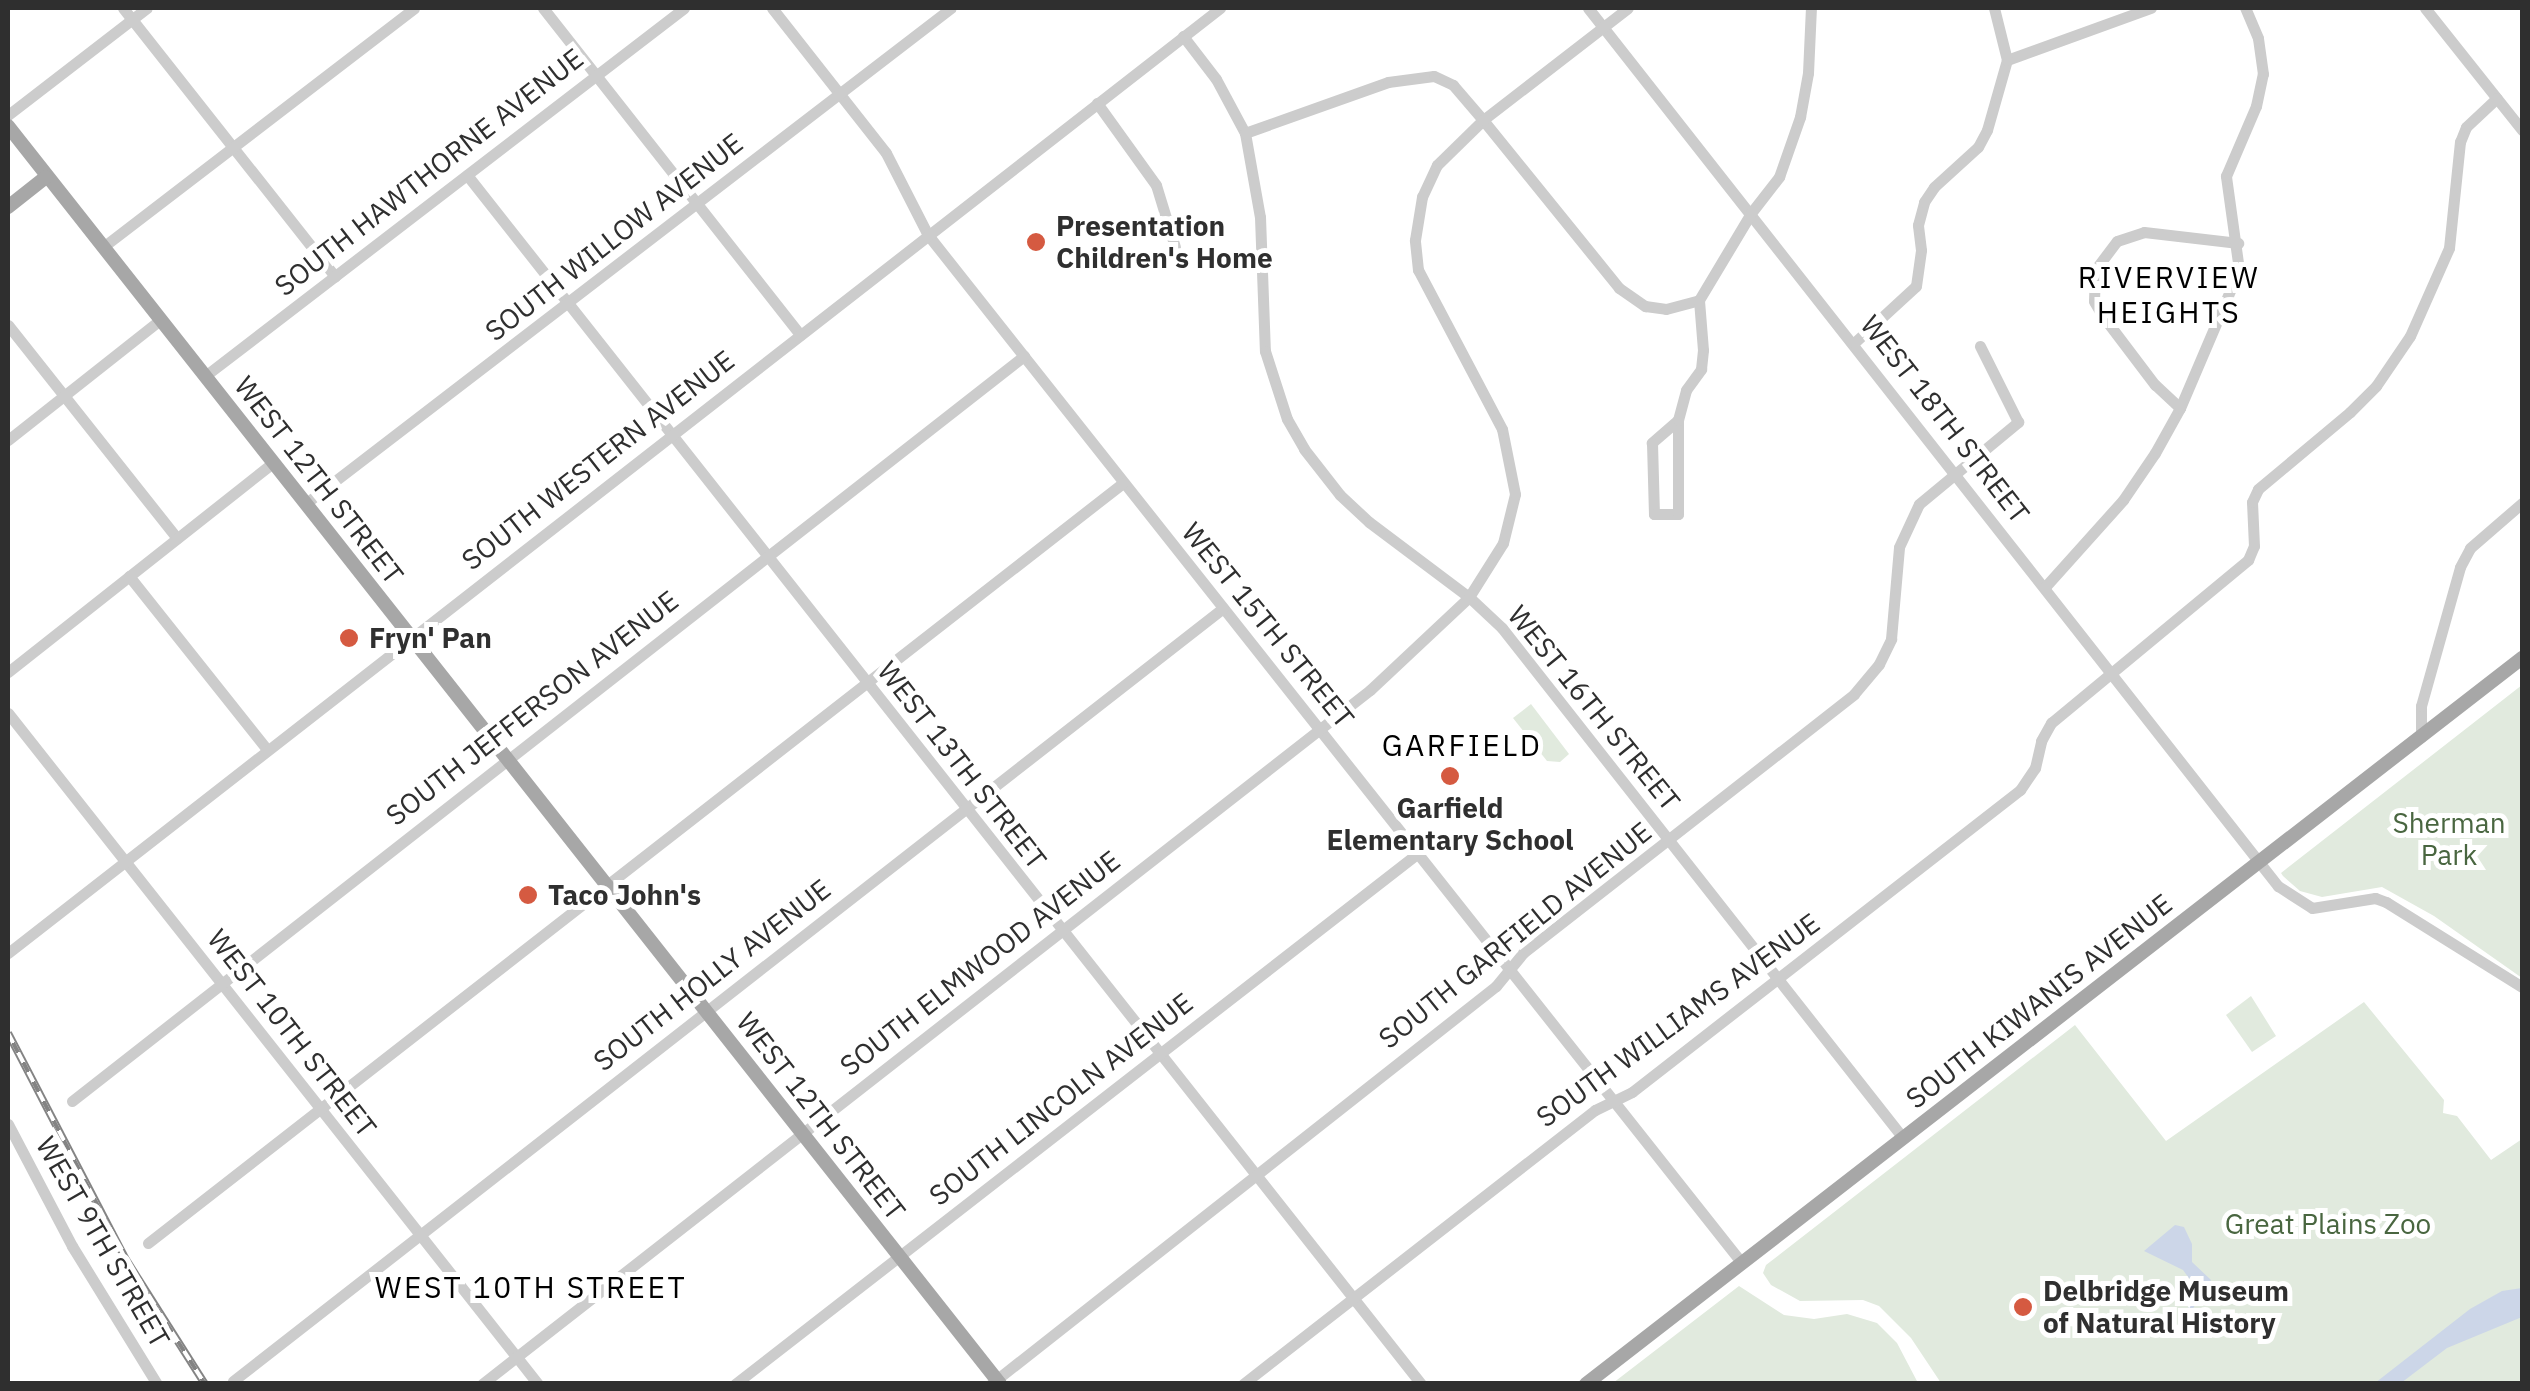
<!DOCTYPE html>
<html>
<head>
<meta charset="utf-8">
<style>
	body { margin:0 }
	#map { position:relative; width:2530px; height:1391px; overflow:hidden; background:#fff; font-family:"IBM Plex Sans",sans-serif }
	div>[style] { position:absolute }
	.green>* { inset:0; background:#e1eade }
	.water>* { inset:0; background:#ccd6e8 }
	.minor>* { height:11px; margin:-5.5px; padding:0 5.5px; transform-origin:5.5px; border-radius:5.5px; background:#ccc }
	.major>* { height:14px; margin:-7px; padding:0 7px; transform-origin:7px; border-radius:7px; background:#a7a7a7 }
	.rail>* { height:8px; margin-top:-4px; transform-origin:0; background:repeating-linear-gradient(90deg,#fff 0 11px,#848484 0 22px); box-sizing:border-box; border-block:2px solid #848484 }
	.dots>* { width:28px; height:28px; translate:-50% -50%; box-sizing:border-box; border:5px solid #fff; border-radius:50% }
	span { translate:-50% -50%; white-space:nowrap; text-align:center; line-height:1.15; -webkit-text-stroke:10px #fff; paint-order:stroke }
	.street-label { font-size:28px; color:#2f2f2f }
	.poi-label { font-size:28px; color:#2f2f2f; font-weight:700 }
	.left { translate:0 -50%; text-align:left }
	.park-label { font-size:28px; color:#496640 }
	.neighbourhood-label { font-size:30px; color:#000; letter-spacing:2.5px }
	.frame { position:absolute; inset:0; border:10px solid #2f2f2f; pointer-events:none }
</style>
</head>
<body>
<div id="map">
	<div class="green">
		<div style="clip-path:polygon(2522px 685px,2522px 978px,2434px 916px,2382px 887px,2322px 897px,2300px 891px,2283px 876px,2281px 873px)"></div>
		<div style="clip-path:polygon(1531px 704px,1569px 754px,1560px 762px,1547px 761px,1513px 718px)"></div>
		<div style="clip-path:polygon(2251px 996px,2276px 1036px,2252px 1052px,2226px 1015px)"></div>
		<div style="clip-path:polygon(2364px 1002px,2444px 1100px,2443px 1113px,2457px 1116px,2491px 1160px,2522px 1139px,2522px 1383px,1941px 1383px,1911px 1338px,1879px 1306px,1863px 1300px,1800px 1301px,1771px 1285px,1763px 1273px,1766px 1265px,2075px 1025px,2166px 1141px)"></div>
		<div style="clip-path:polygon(1739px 1286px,1784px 1315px,1814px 1319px,1847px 1314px,1877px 1323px,1897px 1343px,1918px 1383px,1613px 1383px)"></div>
	</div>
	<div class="water">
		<div style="clip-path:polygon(2175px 1225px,2184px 1227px,2192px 1244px,2192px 1262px,2211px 1280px,2192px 1310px,2188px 1309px,2191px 1281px,2183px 1270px,2144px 1251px)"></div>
		<div style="clip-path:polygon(2522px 1288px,2522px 1317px,2447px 1348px,2401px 1383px,2375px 1383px,2470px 1309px,2502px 1291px)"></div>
	</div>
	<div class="minor">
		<div style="left:123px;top:8px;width:342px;rotate:51.7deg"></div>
		<div style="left:543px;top:8px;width:416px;rotate:51.8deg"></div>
		<div style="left:772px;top:8px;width:184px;rotate:51.8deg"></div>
		<div style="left:886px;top:153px;width:92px;rotate:62.9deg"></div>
		<div style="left:928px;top:235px;width:1311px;rotate:51.63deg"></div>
		<div style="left:1588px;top:8px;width:1117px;rotate:51.84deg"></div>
		<div style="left:2278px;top:886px;width:40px;rotate:32.9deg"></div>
		<div style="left:2312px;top:908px;width:64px;rotate:-9deg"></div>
		<div style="left:2375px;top:898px;width:12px;rotate:20deg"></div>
		<div style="left:2386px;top:902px;width:160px;rotate:32deg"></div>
		<div style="left:2425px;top:8px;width:156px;rotate:51.5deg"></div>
		<div style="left:1183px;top:36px;width:54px;rotate:52.5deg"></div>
		<div style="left:1216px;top:79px;width:61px;rotate:61.8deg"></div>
		<div style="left:1245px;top:133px;width:85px;rotate:79.9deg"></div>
		<div style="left:1260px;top:217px;width:134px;rotate:87.9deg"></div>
		<div style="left:1265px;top:351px;width:71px;rotate:72.1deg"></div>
		<div style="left:1287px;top:419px;width:34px;rotate:60deg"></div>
		<div style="left:1304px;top:449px;width:58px;rotate:52deg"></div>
		<div style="left:1340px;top:495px;width:40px;rotate:43deg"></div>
		<div style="left:1369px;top:522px;width:125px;rotate:36.9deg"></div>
		<div style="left:1469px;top:597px;width:45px;rotate:43.2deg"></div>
		<div style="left:1502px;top:628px;width:649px;rotate:51.82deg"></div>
		<div style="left:2007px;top:60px;width:153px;rotate:-19.9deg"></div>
		<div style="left:1097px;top:103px;width:101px;rotate:54.3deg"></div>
		<div style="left:1156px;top:185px;width:65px;rotate:73deg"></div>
		<div style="left:8px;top:115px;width:175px;rotate:-37.6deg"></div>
		<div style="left:1245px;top:133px;width:152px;rotate:-19.6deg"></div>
		<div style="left:1388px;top:82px;width:46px;rotate:-7.4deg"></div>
		<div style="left:1434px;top:76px;width:21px;rotate:25deg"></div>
		<div style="left:1453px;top:85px;width:46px;rotate:49.4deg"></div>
		<div style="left:1483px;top:120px;width:216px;rotate:51deg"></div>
		<div style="left:1619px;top:288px;width:32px;rotate:35deg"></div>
		<div style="left:1645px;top:306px;width:21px;rotate:8deg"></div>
		<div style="left:1666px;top:309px;width:34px;rotate:-15deg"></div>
		<div style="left:1699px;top:300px;width:101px;rotate:-59.1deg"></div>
		<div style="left:1751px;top:213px;width:46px;rotate:-52.1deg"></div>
		<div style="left:1779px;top:177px;width:64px;rotate:-70.7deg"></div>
		<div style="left:1800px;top:117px;width:45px;rotate:-79.7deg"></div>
		<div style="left:1808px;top:73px;width:65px;rotate:-87.4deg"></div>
		<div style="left:467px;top:175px;width:1540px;rotate:51.72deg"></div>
		<div style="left:103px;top:247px;width:392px;rotate:-37.5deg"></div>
		<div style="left:8px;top:325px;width:272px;rotate:51.6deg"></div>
		<div style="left:1854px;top:343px;width:84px;rotate:-42.6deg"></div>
		<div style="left:1916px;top:286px;width:36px;rotate:-82deg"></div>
		<div style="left:1921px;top:250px;width:25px;rotate:-97deg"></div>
		<div style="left:1918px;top:225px;width:24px;rotate:-75deg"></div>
		<div style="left:1924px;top:202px;width:18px;rotate:-56deg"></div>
		<div style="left:1934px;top:187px;width:59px;rotate:-42.3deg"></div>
		<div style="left:1978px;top:147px;width:19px;rotate:-62deg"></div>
		<div style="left:1987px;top:130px;width:73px;rotate:-74.1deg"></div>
		<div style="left:2007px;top:60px;width:54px;rotate:-104deg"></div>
		<div style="left:205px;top:376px;width:604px;rotate:-37.53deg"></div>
		<div style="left:2180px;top:408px;width:34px;rotate:-137deg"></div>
		<div style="left:2155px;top:385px;width:88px;rotate:-127.1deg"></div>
		<div style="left:2102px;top:315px;width:16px;rotate:-120deg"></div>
		<div style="left:2094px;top:301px;width:31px;rotate:-88deg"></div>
		<div style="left:2095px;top:270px;width:36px;rotate:-53deg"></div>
		<div style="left:2117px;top:241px;width:28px;rotate:-18deg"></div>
		<div style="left:2144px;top:232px;width:95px;rotate:6.7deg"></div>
		<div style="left:1678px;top:420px;width:35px;rotate:139deg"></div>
		<div style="left:1652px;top:443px;width:71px;rotate:88.4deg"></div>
		<div style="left:1654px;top:514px;width:24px"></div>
		<div style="left:1678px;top:514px;width:94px;rotate:-90deg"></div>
		<div style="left:1678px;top:420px;width:31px;rotate:-75deg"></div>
		<div style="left:1686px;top:390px;width:26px;rotate:-54deg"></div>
		<div style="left:1701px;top:369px;width:19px;rotate:-84deg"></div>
		<div style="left:1703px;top:350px;width:50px;rotate:-94.6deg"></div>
		<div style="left:8px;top:440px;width:194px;rotate:-38.3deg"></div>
		<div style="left:305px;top:504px;width:814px;rotate:-37.52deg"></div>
		<div style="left:129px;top:576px;width:220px;rotate:51.5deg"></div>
		<div style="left:2045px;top:587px;width:117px;rotate:-48.1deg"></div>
		<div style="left:2123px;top:500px;width:57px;rotate:-55.8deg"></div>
		<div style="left:2155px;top:453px;width:51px;rotate:-60.9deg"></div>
		<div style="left:2180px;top:408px;width:150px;rotate:-66.9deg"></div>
		<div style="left:2239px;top:270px;width:95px;rotate:-97.9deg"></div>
		<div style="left:2226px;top:176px;width:76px;rotate:-66.8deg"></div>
		<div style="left:2256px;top:106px;width:33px;rotate:-78deg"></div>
		<div style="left:2263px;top:74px;width:36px;rotate:-98deg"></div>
		<div style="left:2258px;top:38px;width:33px;rotate:-113deg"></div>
		<div style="left:8px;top:672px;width:337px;rotate:-38.3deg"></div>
		<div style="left:8px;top:713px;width:855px;rotate:51.7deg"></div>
		<div style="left:2421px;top:737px;width:31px;rotate:-90deg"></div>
		<div style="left:2421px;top:706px;width:144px;rotate:-74.3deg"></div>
		<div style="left:2460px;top:567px;width:21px;rotate:-62deg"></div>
		<div style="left:2470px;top:548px;width:69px;rotate:-40.9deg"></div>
		<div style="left:8px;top:953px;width:1537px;rotate:-37.94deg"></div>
		<div style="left:72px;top:1101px;width:1209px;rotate:-38.05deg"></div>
		<div style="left:8px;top:1124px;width:138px;rotate:62.3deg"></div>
		<div style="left:72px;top:1246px;width:162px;rotate:58.4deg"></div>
		<div style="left:148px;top:1243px;width:1236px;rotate:-37.94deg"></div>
		<div style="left:233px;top:1381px;width:1256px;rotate:-37.98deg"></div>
		<div style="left:482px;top:1384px;width:1127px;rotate:-38.01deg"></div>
		<div style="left:1370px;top:690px;width:136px;rotate:-43.2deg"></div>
		<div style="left:1469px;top:597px;width:64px;rotate:-57.8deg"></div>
		<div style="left:1503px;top:543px;width:50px;rotate:-76.2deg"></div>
		<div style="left:1515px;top:494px;width:66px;rotate:-101.3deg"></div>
		<div style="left:1502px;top:429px;width:180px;rotate:-117.8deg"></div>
		<div style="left:1418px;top:270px;width:30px;rotate:-96deg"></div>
		<div style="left:1415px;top:240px;width:44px;rotate:-80.8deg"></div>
		<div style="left:1422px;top:197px;width:35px;rotate:-65deg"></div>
		<div style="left:1437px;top:165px;width:64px;rotate:-44.4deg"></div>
		<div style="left:1483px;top:120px;width:183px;rotate:-37.7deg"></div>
		<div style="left:735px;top:1384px;width:865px;rotate:-37.86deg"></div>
		<div style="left:991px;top:1384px;width:643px;rotate:-38.24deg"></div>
		<div style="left:1496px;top:986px;width:43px;rotate:-50.7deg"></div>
		<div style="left:1523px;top:953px;width:420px;rotate:-38deg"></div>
		<div style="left:1854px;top:694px;width:39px;rotate:-50deg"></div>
		<div style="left:1879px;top:664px;width:28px;rotate:-64deg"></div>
		<div style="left:1891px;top:639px;width:92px;rotate:-85deg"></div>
		<div style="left:1899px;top:547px;width:47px;rotate:-65.1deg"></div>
		<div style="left:1919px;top:504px;width:129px;rotate:-39.6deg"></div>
		<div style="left:2018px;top:422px;width:85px;rotate:-116.6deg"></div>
		<div style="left:1243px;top:1384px;width:446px;rotate:-37.9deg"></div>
		<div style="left:1595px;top:1110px;width:41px;rotate:-25.9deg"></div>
		<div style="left:1632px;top:1092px;width:492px;rotate:-37.9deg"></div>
		<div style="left:2020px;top:790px;width:27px;rotate:-56deg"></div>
		<div style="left:2035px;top:768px;width:28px;rotate:-77deg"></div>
		<div style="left:2041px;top:741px;width:21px;rotate:-61deg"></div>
		<div style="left:2051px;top:723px;width:256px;rotate:-39.6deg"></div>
		<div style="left:2248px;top:560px;width:15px;rotate:-67deg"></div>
		<div style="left:2254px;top:546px;width:44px;rotate:-92.6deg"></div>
		<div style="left:2252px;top:502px;width:14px;rotate:-65deg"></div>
		<div style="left:2258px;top:489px;width:120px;rotate:-39.9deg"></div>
		<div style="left:2350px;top:412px;width:37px;rotate:-45deg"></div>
		<div style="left:2376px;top:386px;width:60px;rotate:-55.8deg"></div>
		<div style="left:2410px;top:336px;width:96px;rotate:-66.1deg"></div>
		<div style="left:2449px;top:248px;width:107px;rotate:-84.1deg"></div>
		<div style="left:2460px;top:142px;width:16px;rotate:-68deg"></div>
		<div style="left:2466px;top:127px;width:42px;rotate:-43.1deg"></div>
	</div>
	<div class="major">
		<div style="left:8px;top:126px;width:1602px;rotate:51.74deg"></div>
		<div style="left:8px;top:207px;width:48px;rotate:-38.3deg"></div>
		<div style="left:1586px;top:1384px;width:1185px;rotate:-37.8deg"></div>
	</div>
	<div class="rail">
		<div style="left:8px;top:1033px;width:254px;rotate:62.5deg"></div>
		<div style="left:125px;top:1258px;width:149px;rotate:57.6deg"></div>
	</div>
	<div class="dots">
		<div style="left:1036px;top:242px;background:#d55a41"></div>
		<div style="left:349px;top:638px;background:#d55a41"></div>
		<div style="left:1450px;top:776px;background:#d55a41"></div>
		<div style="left:528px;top:895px;background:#d55a41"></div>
		<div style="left:2023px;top:1307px;background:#d55a41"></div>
	</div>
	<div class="street-label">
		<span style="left:429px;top:172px;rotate:-38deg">SOUTH HAWTHORNE AVENUE</span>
		<span style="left:614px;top:237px;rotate:-38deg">SOUTH WILLOW AVENUE</span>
		<span style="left:1945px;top:419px;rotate:52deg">WEST 18TH STREET</span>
		<span style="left:598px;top:460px;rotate:-38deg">SOUTH WESTERN AVENUE</span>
		<span style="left:319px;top:480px;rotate:52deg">WEST 12TH STREET</span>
		<span style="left:1268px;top:625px;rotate:51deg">WEST 15TH STREET</span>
		<span style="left:532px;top:708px;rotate:-38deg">SOUTH JEFFERSON AVENUE</span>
		<span style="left:1594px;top:708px;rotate:51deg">WEST 16TH STREET</span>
		<span style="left:962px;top:765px;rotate:52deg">WEST 13TH STREET</span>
		<span style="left:1515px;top:935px;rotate:-39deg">SOUTH GARFIELD AVENUE</span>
		<span style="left:980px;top:963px;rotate:-38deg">SOUTH ELMWOOD AVENUE</span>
		<span style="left:712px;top:975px;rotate:-38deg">SOUTH HOLLY AVENUE</span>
		<span style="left:2039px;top:1001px;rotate:-38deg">SOUTH KIWANIS AVENUE</span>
		<span style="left:1678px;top:1020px;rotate:-36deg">SOUTH WILLIAMS AVENUE</span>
		<span style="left:292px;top:1033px;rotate:52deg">WEST 10TH STREET</span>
		<span style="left:1061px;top:1099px;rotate:-38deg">SOUTH LINCOLN AVENUE</span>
		<span style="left:821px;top:1116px;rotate:52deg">WEST 12TH STREET</span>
		<span style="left:103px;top:1242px;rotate:60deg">WEST 9TH STREET</span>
	</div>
	<div class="poi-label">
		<span class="left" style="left:1056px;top:242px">Presentation<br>Children's Home</span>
		<span class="left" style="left:369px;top:638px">Fryn' Pan</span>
		<span style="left:1450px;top:824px">Garfield<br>Elementary School</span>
		<span class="left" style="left:548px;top:895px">Taco John's</span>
		<span class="left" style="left:2043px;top:1307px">Delbridge Museum<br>of Natural History</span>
	</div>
	<div class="park-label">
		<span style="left:2449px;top:839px">Sherman<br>Park</span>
		<span style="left:2328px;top:1224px">Great Plains Zoo</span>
	</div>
	<div class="neighbourhood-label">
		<span style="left:2169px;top:294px">RIVERVIEW<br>HEIGHTS</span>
		<span style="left:1462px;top:745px">GARFIELD</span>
		<span style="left:531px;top:1287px">WEST 10TH STREET</span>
	</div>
	<div class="frame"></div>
</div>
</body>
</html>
